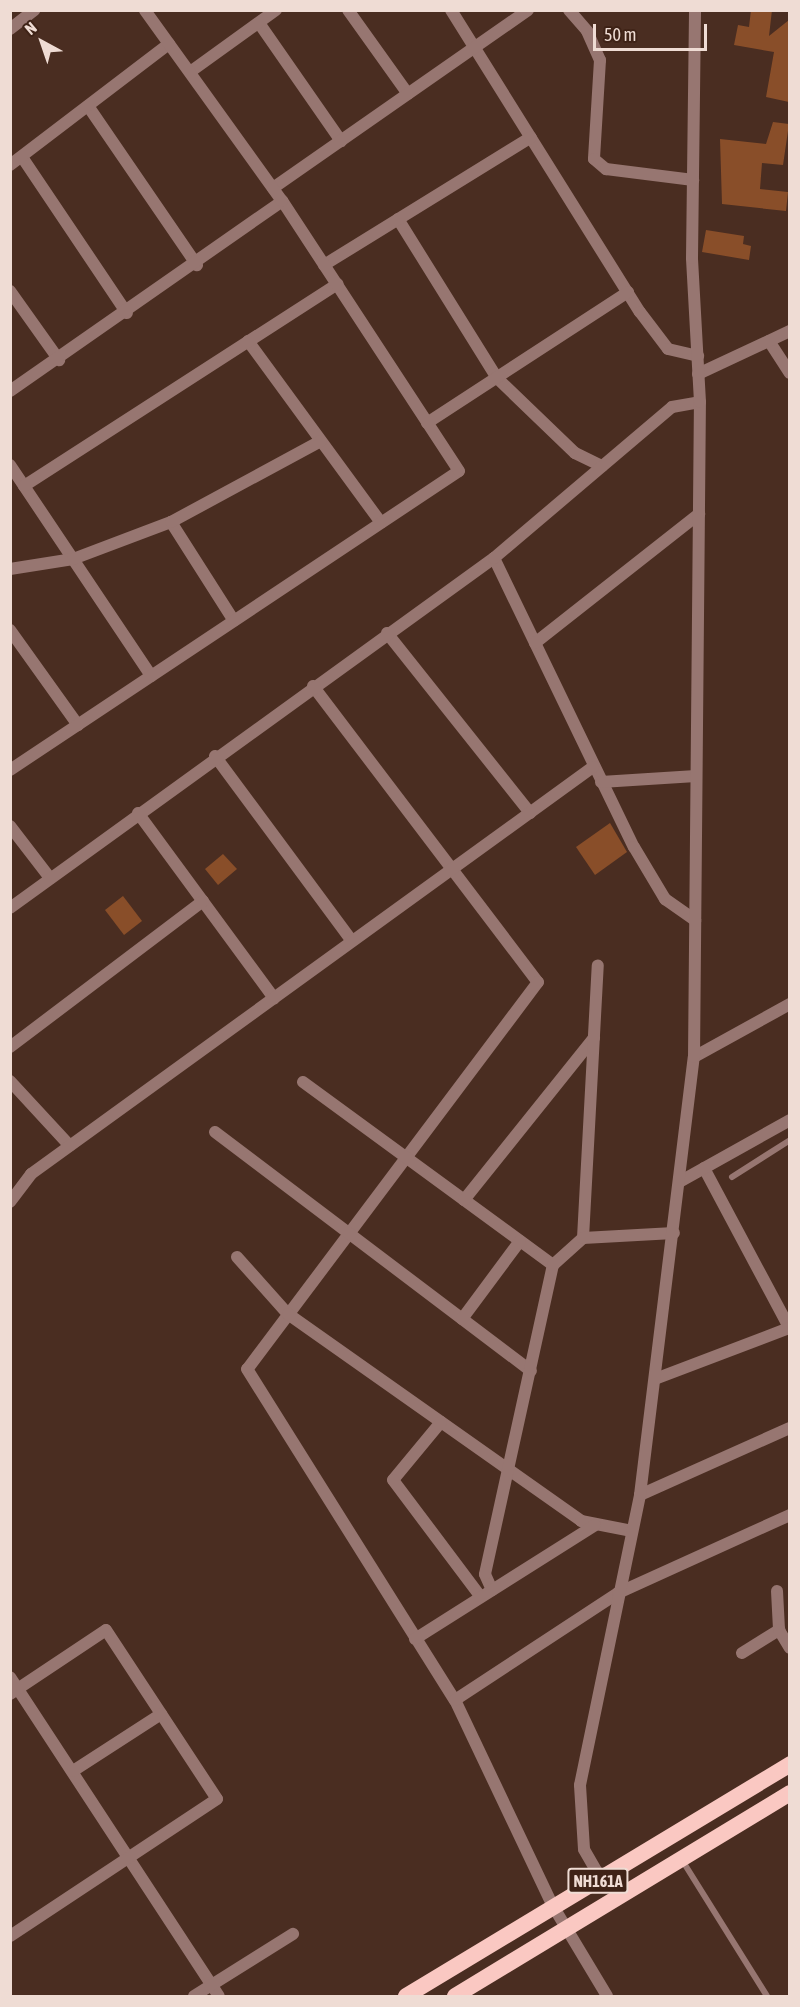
<!DOCTYPE html>
<html>
<head>
<meta charset="utf-8">
<style>
	body { margin:0 }
	#map { position:relative; width:800px; height:2007px; overflow:hidden; background:#4a2d21; font-family:"Asap Condensed",sans-serif }
	div>[style] { position:absolute }
	.building>* { inset:0; background:#894e29 }
	.service>* { height:6px; margin:-3px; padding:0 3px; transform-origin:3px; border-radius:3px; background:#977671 }
	.minor>* { height:12px; margin:-6px; padding:0 6px; transform-origin:6px; border-radius:6px; background:#977671 }
	.trunk>* { height:16px; margin:-8px; padding:0 8px; transform-origin:8px; border-radius:8px; background:#fac8c2 }
	span { translate:-50% -50%; white-space:nowrap; text-align:center; line-height:1.15; -webkit-text-stroke:5px #3f2317; paint-order:stroke }
	.shield-label span { padding:2px 4px; background:#3f2317; border:2px solid; border-radius:4px; -webkit-text-stroke-width:0 }
	.shield-label { font-size:16px; color:#efdcd4; font-weight:700 }
	.frame { position:absolute; inset:0; border:12px solid #efdcd4; pointer-events:none }
	.north { position:absolute; left:12px; top:12px; width:60px; height:60px; -webkit-text-stroke:4px #3f2317; paint-order:stroke; rotate:320deg; font-size:16px; font-weight:700; line-height:24px; text-align:center; color:#efdcd4 }
	.north::after { content:''; display:block; margin:auto; width:21px; height:27px; background:#efdcd4; clip-path:polygon(50% 0,100% 100%,50% 72%,0 100%) }
	.scale { position:absolute; left:593px; top:24px; width:114px; height:27px; box-sizing:border-box; border:3px solid #efdcd4; border-top:0; padding-left:8px; font-size:18px; line-height:21px; white-space:nowrap; color:#efdcd4; -webkit-text-stroke:4px #3f2317; paint-order:stroke }
</style>
</head>
<body>
<div id="map">
	<div class="building">
		<div style="clip-path:polygon(751px 10px,772px 10px,769px 36px,789px 20px,789px 102px,766px 97px,774px 52px,734px 45px,738px 25px,749px 27px)"></div>
		<div style="clip-path:polygon(773px 122px,789px 124px,783px 165px,762px 163px,760px 189px,788px 192px,786px 211px,722px 204px,720px 139px,766px 144px)"></div>
		<div style="clip-path:polygon(706px 230px,744px 236px,743px 244px,751px 246px,749px 260px,702px 252px)"></div>
		<div style="clip-path:polygon(610px 823px,627px 852px,595px 875px,576px 847px)"></div>
		<div style="clip-path:polygon(223px 854px,237px 869px,218px 885px,205px 869px)"></div>
		<div style="clip-path:polygon(123px 896px,142px 921px,124px 935px,105px 910px)"></div>
	</div>
	<div class="service">
		<div style="left:732px;top:1177px;width:69px;rotate:-32.5deg"></div>
		<div style="left:682px;top:1860px;width:160px;rotate:58deg"></div>
	</div>
	<div class="minor">
		<div style="left:348px;top:10px;width:103px;rotate:54.5deg"></div>
		<div style="left:451px;top:10px;width:356px;rotate:58deg"></div>
		<div style="left:640px;top:312px;width:46px;rotate:52.9deg"></div>
		<div style="left:668px;top:349px;width:31px;rotate:13deg"></div>
		<div style="left:569px;top:10px;width:28px;rotate:49deg"></div>
		<div style="left:587px;top:31px;width:32px;rotate:66deg"></div>
		<div style="left:600px;top:60px;width:99px;rotate:93.5deg"></div>
		<div style="left:594px;top:159px;width:16px;rotate:40deg"></div>
		<div style="left:606px;top:169px;width:88px;rotate:7.2deg"></div>
		<div style="left:259px;top:23px;width:144px;rotate:55.2deg"></div>
		<div style="left:10px;top:29px;width:31px;rotate:-38deg"></div>
		<div style="left:190px;top:72px;width:106px;rotate:-35.8deg"></div>
		<div style="left:88px;top:106px;width:193px;rotate:55.6deg"></div>
		<div style="left:22px;top:157px;width:188px;rotate:56.1deg"></div>
		<div style="left:10px;top:165px;width:200px;rotate:-37.3deg"></div>
		<div style="left:273px;top:188px;width:311px;rotate:-34.9deg"></div>
		<div style="left:398px;top:219px;width:187px;rotate:58.1deg"></div>
		<div style="left:497px;top:378px;width:108px;rotate:43.9deg"></div>
		<div style="left:575px;top:453px;width:30px;rotate:26deg"></div>
		<div style="left:324px;top:265px;width:243px;rotate:-31.7deg"></div>
		<div style="left:10px;top:291px;width:85px;rotate:54.6deg"></div>
		<div style="left:248px;top:341px;width:225px;rotate:53.8deg"></div>
		<div style="left:769px;top:341px;width:38px;rotate:57deg"></div>
		<div style="left:698px;top:374px;width:102px;rotate:-25.1deg"></div>
		<div style="left:10px;top:391px;width:332px;rotate:-34.9deg"></div>
		<div style="left:427px;top:423px;width:240px;rotate:-33.1deg"></div>
		<div style="left:10px;top:465px;width:254px;rotate:56.2deg"></div>
		<div style="left:24px;top:486px;width:373px;rotate:-32.8deg"></div>
		<div style="left:171px;top:522px;width:117px;rotate:57.5deg"></div>
		<div style="left:494px;top:558px;width:321px;rotate:64.2deg"></div>
		<div style="left:634px;top:847px;width:61px;rotate:59.2deg"></div>
		<div style="left:665px;top:899px;width:37px;rotate:35deg"></div>
		<div style="left:10px;top:569px;width:64px;rotate:-9deg"></div>
		<div style="left:73px;top:559px;width:105px;rotate:-20.7deg"></div>
		<div style="left:171px;top:522px;width:170px;rotate:-28.4deg"></div>
		<div style="left:10px;top:630px;width:117px;rotate:54.4deg"></div>
		<div style="left:387px;top:633px;width:230px;rotate:51.5deg"></div>
		<div style="left:535px;top:643px;width:209px;rotate:-38.2deg"></div>
		<div style="left:313px;top:686px;width:372px;rotate:52.8deg"></div>
		<div style="left:538px;top:982px;width:484px;rotate:126.9deg"></div>
		<div style="left:247px;top:1369px;width:391px;rotate:57.9deg"></div>
		<div style="left:455px;top:1700px;width:228px;rotate:64.6deg"></div>
		<div style="left:553px;top:1906px;width:105px;rotate:59deg"></div>
		<div style="left:215px;top:756px;width:230px;rotate:53.5deg"></div>
		<div style="left:10px;top:770px;width:539px;rotate:-33.66deg"></div>
		<div style="left:459px;top:471px;width:323px;rotate:-123.2deg"></div>
		<div style="left:282px;top:201px;width:235px;rotate:-125.7deg"></div>
		<div style="left:601px;top:782px;width:95px;rotate:-3.6deg"></div>
		<div style="left:138px;top:813px;width:230px;rotate:53.7deg"></div>
		<div style="left:10px;top:826px;width:66px;rotate:52.4deg"></div>
		<div style="left:10px;top:908px;width:597px;rotate:-35.87deg"></div>
		<div style="left:494px;top:558px;width:233px;rotate:-40.3deg"></div>
		<div style="left:672px;top:407px;width:28px;rotate:-10deg"></div>
		<div style="left:10px;top:1047px;width:242px;rotate:-37.1deg"></div>
		<div style="left:694px;top:1057px;width:110px;rotate:-28.9deg"></div>
		<div style="left:10px;top:1081px;width:88px;rotate:47.3deg"></div>
		<div style="left:303px;top:1082px;width:310px;rotate:36.2deg"></div>
		<div style="left:215px;top:1132px;width:396px;rotate:37.1deg"></div>
		<div style="left:704px;top:1168px;width:183px;rotate:61.9deg"></div>
		<div style="left:681px;top:1181px;width:125px;rotate:-29.2deg"></div>
		<div style="left:464px;top:1200px;width:208px;rotate:-51.3deg"></div>
		<div style="left:10px;top:1202px;width:35px;rotate:-53deg"></div>
		<div style="left:31px;top:1174px;width:694px;rotate:-35.91deg"></div>
		<div style="left:583px;top:1238px;width:273px;rotate:-86.9deg"></div>
		<div style="left:237px;top:1257px;width:76px;rotate:48.2deg"></div>
		<div style="left:288px;top:1314px;width:359px;rotate:35.2deg"></div>
		<div style="left:581px;top:1521px;width:52px;rotate:11.1deg"></div>
		<div style="left:462px;top:1319px;width:97px;rotate:-53.4deg"></div>
		<div style="left:655px;top:1379px;width:143px;rotate:-20.8deg"></div>
		<div style="left:441px;top:1422px;width:75px;rotate:129.6deg"></div>
		<div style="left:393px;top:1480px;width:146px;rotate:53.1deg"></div>
		<div style="left:640px;top:1495px;width:164px;rotate:-24.1deg"></div>
		<div style="left:492px;top:1590px;width:17px;rotate:-114deg"></div>
		<div style="left:485px;top:1574px;width:316px;rotate:-77.6deg"></div>
		<div style="left:553px;top:1265px;width:40px;rotate:-42deg"></div>
		<div style="left:583px;top:1238px;width:91px;rotate:-3.1deg"></div>
		<div style="left:777px;top:1591px;width:39px;rotate:87deg"></div>
		<div style="left:415px;top:1639px;width:213px;rotate:-32.3deg"></div>
		<div style="left:742px;top:1653px;width:44px;rotate:-31.9deg"></div>
		<div style="left:779px;top:1630px;width:21px;rotate:59deg"></div>
		<div style="left:10px;top:1677px;width:381px;rotate:56.8deg"></div>
		<div style="left:10px;top:1694px;width:115px;rotate:-33.7deg"></div>
		<div style="left:106px;top:1630px;width:202px;rotate:56.7deg"></div>
		<div style="left:217px;top:1799px;width:248px;rotate:146.5deg"></div>
		<div style="left:455px;top:1700px;width:195px;rotate:-33.3deg"></div>
		<div style="left:618px;top:1593px;width:189px;rotate:-24.4deg"></div>
		<div style="left:73px;top:1771px;width:105px;rotate:-32.9deg"></div>
		<div style="left:601px;top:1879px;width:34px;rotate:-120deg"></div>
		<div style="left:584px;top:1849px;width:64px;rotate:-93.6deg"></div>
		<div style="left:580px;top:1785px;width:296px;rotate:-78.3deg"></div>
		<div style="left:640px;top:1495px;width:441px;rotate:-83deg"></div>
		<div style="left:694px;top:1057px;width:655px;rotate:-89.48deg"></div>
		<div style="left:700px;top:402px;width:144px;rotate:-93.2deg"></div>
		<div style="left:692px;top:258px;width:248px;rotate:-89.3deg"></div>
		<div style="left:194px;top:1996px;width:117px;rotate:-32.1deg"></div>
	</div>
	<div class="trunk">
		<div style="left:406px;top:1996px;width:449px;rotate:-31.1deg"></div>
		<div style="left:455px;top:1996px;width:392px;rotate:-31.2deg"></div>
	</div>
	<div class="shield-label">
		<span style="left:598px;top:1881px">NH161A</span>
	</div>
	<div class="frame"></div>
	<div class="north">N</div>
	<div class="scale">50 m</div>
</div>
</body>
</html>
